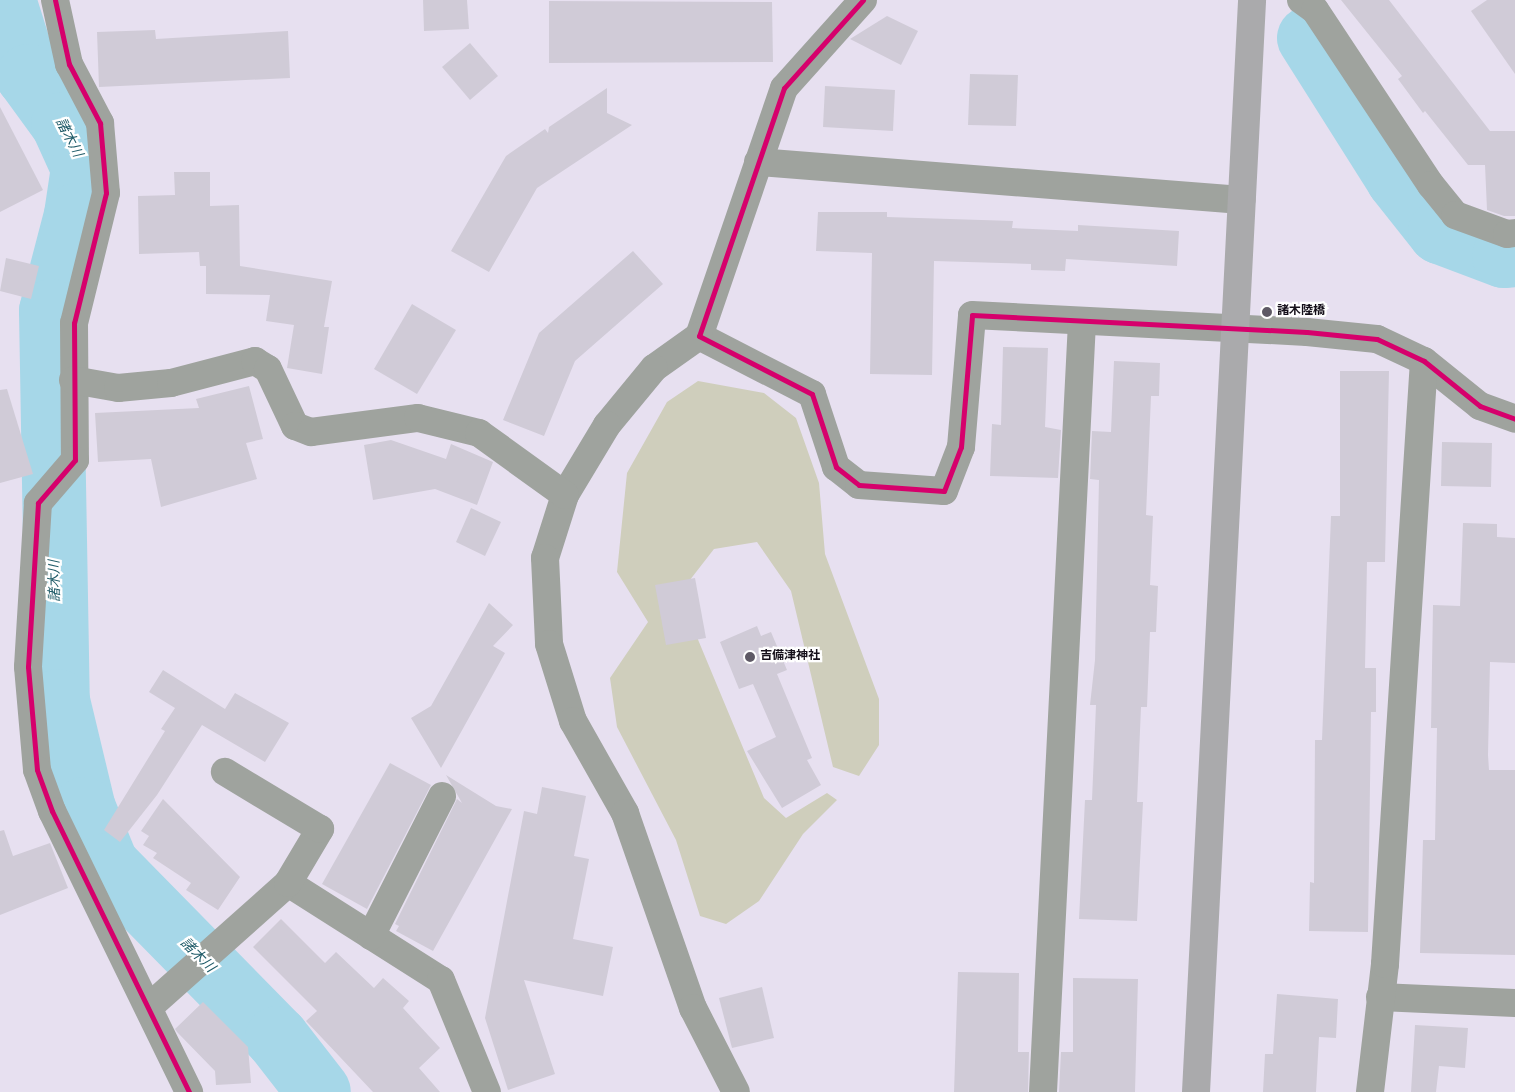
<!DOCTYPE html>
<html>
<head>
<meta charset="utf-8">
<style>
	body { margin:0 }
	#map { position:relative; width:1515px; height:1092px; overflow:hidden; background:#e7e0f0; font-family:Overpass,"Noto Sans JP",sans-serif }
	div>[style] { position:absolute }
	.green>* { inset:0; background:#cfcebc }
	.river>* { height:64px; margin:-32px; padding:0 32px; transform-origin:32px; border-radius:32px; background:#a6d7e8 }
	.building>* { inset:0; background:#d0cbd7 }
	.street>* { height:28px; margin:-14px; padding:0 14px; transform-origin:14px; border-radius:14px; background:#9fa39e }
	.secondary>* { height:28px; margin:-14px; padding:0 14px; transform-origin:14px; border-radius:14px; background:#aaaaac }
	.cycleway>* { height:5px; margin:-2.5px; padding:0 2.5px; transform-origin:2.5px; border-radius:2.5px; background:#d6006c }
	.dots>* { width:14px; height:14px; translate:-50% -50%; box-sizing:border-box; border:2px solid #fff; border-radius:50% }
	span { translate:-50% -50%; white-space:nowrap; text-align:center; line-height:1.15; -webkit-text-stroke:4.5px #fff; paint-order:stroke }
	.poi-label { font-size:12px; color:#15101a; font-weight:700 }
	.left { translate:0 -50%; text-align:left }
	.water-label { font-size:14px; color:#1f5b68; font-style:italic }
</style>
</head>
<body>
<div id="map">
	<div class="green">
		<div style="clip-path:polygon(698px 381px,764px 393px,796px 418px,819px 483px,825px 554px,879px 699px,879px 745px,859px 776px,833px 767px,791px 591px,757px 542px,714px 549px,679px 594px,764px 798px,786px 818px,827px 793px,837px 800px,803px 834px,759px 901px,726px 924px,700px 916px,676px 840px,617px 727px,610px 678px,648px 622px,617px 572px,627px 473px,667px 402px)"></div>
	</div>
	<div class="river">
		<div style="left:4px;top:0;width:80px;rotate:72.5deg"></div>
		<div style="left:28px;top:76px;width:59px;rotate:53.9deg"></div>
		<div style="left:63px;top:124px;width:48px;rotate:65.6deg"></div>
		<div style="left:83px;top:168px;width:48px;rotate:98.5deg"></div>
		<div style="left:76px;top:215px;width:99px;rotate:104.6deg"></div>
		<div style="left:51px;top:311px;width:390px;rotate:89deg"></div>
		<div style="left:58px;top:701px;width:111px;rotate:76.5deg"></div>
		<div style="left:84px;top:809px;width:61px;rotate:67.7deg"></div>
		<div style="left:107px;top:865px;width:243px;rotate:45.5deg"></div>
		<div style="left:277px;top:1038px;width:68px;rotate:52.1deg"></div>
		<div style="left:1309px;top:38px;width:167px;rotate:57.7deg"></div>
		<div style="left:1398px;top:179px;width:68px;rotate:51.6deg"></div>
		<div style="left:1440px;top:232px;width:68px;rotate:20.6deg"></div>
		<div style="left:1504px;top:256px;width:11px;rotate:-5deg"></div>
	</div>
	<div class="building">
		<div style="clip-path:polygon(423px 0,467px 0,469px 29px,424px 31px)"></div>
		<div style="clip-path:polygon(1341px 0,1389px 0,1490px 131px,1515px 131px,1515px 216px,1504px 216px,1487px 210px,1485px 165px,1468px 165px,1425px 111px,1423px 113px,1398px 79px,1402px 76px)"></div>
		<div style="clip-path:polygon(1487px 0,1515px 0,1515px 74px,1471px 11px)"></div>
		<div style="clip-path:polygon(549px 1px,772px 2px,773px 62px,549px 63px)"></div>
		<div style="clip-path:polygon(887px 16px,918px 31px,901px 65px,850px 39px)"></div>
		<div style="clip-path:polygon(155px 30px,156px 39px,288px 31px,290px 78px,99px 87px,97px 32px)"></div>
		<div style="clip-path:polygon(470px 43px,498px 76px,470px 100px,442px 67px)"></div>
		<div style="clip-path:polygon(970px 74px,1018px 75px,1016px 126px,968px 125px)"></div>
		<div style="clip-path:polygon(825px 86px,895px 90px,893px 131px,823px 127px)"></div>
		<div style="clip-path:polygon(607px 88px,607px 113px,632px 125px,537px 188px,489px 272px,451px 251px,506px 156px,545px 129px,548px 133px,549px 127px)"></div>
		<div style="clip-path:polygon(0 107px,43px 190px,0 212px)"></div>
		<div style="clip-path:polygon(174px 172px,210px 172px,210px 206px,239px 205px,240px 266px,332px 281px,324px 327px,329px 327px,322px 374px,287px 368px,294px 325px,266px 321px,270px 295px,206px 294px,206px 266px,200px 266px,199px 252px,139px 254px,138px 196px,175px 195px)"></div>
		<div style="clip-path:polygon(818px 212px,887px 212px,887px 217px,1013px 221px,1012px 228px,1078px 231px,1078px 225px,1179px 231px,1177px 266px,1066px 259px,1065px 271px,1031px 270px,1031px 264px,934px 261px,932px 375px,870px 374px,872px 253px,816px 251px)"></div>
		<div style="clip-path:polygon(633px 251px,663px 284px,575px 361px,544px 436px,503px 420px,539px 333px)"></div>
		<div style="clip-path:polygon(6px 258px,39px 266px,31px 299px,0 291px)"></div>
		<div style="clip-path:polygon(412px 304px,456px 330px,417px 394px,374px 369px)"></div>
		<div style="clip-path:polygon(1003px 347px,1048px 348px,1045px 427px,1061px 430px,1058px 478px,990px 476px,992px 424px,1001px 425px)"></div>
		<div style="clip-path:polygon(1114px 361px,1160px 363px,1159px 396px,1151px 396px,1146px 515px,1153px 516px,1150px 585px,1158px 586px,1156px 632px,1150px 632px,1147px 707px,1141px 707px,1137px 802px,1143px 802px,1137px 921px,1079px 919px,1085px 800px,1092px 800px,1096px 705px,1090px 705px,1095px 660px,1099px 480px,1090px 479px,1092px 431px,1111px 432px)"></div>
		<div style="clip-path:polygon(1340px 371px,1389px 371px,1385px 562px,1367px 562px,1365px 668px,1376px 668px,1376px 712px,1371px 712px,1368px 932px,1309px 931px,1310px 882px,1314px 883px,1315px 740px,1322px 740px,1331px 516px,1340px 516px)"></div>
		<div style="clip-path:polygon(249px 386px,263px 439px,246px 443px,257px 479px,161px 507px,151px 459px,98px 462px,95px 413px,199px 408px,196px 399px)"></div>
		<div style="clip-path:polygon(7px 389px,33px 474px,0 483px,0 390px)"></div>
		<div style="clip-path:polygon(391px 440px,446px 459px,451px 444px,493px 462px,477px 505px,435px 489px,373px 500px,364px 445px)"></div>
		<div style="clip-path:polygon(1442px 442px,1492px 443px,1491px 487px,1441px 486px)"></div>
		<div style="clip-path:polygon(471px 508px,501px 522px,485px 556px,456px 542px)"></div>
		<div style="clip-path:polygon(1463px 523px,1497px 524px,1497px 537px,1515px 538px,1515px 663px,1490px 662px,1488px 755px,1489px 770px,1515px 770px,1515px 955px,1420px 953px,1423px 840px,1435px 840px,1437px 728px,1431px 728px,1433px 605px,1460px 606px)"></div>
		<div style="clip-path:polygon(695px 578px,706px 638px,666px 645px,655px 585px)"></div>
		<div style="clip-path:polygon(489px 603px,513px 625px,493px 646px,505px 653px,441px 768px,411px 718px,431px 706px)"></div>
		<div style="clip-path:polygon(757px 626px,761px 636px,771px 632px,787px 670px,777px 674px,812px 758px,807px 760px,821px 785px,782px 808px,747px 751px,776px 737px,753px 684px,739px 689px,720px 642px)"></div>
		<div style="clip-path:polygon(163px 670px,225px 709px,235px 693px,289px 723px,265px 762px,202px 725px,157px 795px,120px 842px,104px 830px,165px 731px,161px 729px,175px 708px,149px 692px)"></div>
		<div style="clip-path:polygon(390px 763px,431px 785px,367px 909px,322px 884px)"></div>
		<div style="clip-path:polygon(446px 775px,496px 806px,512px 809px,433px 951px,396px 931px,399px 926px,395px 924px,457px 799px,462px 803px)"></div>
		<div style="clip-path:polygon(542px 787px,586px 796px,574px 856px,589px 859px,573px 939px,613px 947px,603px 996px,524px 980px,555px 1074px,508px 1090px,485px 1018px,524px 811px,537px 814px)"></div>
		<div style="clip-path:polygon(163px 799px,240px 877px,218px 910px,186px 890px,191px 883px,153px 858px,157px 853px,143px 845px,149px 836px,141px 831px)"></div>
		<div style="clip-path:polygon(4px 830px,13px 856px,50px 843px,68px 888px,0 915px,0 831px)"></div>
		<div style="clip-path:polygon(281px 919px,325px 963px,336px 952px,374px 988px,383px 978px,409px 1001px,403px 1008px,440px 1048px,419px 1068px,440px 1092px,373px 1092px,306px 1021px,317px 1011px,253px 947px)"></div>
		<div style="clip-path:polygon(958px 972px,1019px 973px,1018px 1052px,1029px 1052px,1028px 1092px,954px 1092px)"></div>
		<div style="clip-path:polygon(1073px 978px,1138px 979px,1135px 1092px,1059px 1092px,1061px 1052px,1073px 1052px)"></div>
		<div style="clip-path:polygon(762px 987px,774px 1038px,732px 1048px,719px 998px)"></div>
		<div style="clip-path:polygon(1277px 994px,1338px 999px,1336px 1038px,1319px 1037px,1316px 1092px,1263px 1092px,1265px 1054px,1273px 1054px)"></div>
		<div style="clip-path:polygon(203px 1002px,248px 1047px,251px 1083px,216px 1085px,215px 1071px,177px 1032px,175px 1029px)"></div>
		<div style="clip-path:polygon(1415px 1025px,1468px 1028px,1465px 1068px,1439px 1066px,1436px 1092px,1411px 1092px)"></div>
	</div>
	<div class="street">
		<div style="left:55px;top:0;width:66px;rotate:77.7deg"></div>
		<div style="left:69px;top:64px;width:67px;rotate:62.3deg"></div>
		<div style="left:100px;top:123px;width:70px;rotate:85.1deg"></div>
		<div style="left:106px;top:193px;width:134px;rotate:103.8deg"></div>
		<div style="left:74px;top:323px;width:137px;rotate:89.6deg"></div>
		<div style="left:75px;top:460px;width:57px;rotate:130.7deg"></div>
		<div style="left:38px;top:503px;width:164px;rotate:93.5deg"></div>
		<div style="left:28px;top:667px;width:103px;rotate:85deg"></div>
		<div style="left:37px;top:770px;width:44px;rotate:69.9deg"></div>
		<div style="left:52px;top:811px;width:313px;rotate:64deg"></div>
		<div style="left:863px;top:0;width:118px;rotate:131.9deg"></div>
		<div style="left:784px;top:88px;width:262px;rotate:108.9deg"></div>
		<div style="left:699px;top:336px;width:127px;rotate:27.2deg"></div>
		<div style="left:812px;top:394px;width:77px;rotate:71.8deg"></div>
		<div style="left:836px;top:467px;width:29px;rotate:38deg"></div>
		<div style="left:859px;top:485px;width:85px;rotate:4deg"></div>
		<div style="left:944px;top:491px;width:47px;rotate:-68.9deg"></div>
		<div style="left:961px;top:447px;width:132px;rotate:-85.2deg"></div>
		<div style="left:972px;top:315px;width:335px;rotate:2.9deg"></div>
		<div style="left:1307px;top:332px;width:70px;rotate:5.7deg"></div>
		<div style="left:1377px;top:339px;width:52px;rotate:25.1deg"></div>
		<div style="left:1424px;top:361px;width:72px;rotate:38.8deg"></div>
		<div style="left:1480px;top:406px;width:37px;rotate:20deg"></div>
		<div style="left:1301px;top:0;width:17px;rotate:36deg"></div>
		<div style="left:1315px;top:10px;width:210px;rotate:56.5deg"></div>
		<div style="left:1431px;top:185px;width:38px;rotate:51deg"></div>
		<div style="left:1455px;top:215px;width:55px;rotate:20.1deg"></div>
		<div style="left:1507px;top:234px;width:8px;rotate:-7deg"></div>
		<div style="left:758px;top:162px;width:485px;rotate:4.5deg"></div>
		<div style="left:699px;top:336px;width:55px;rotate:144.6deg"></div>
		<div style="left:654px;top:368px;width:74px;rotate:129.5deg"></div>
		<div style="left:607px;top:425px;width:82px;rotate:121deg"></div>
		<div style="left:565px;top:495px;width:66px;rotate:107.6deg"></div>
		<div style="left:545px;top:558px;width:86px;rotate:87.3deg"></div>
		<div style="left:549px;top:644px;width:81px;rotate:72.7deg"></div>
		<div style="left:573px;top:721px;width:106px;rotate:60.5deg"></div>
		<div style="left:625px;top:813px;width:207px;rotate:70.8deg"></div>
		<div style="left:693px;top:1008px;width:94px;rotate:62.9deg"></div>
		<div style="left:73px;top:380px;width:46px;rotate:10.1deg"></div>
		<div style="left:118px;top:388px;width:53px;rotate:-5.4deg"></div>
		<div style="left:171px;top:383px;width:87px;rotate:-14.7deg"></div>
		<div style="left:255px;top:361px;width:15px;rotate:32deg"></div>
		<div style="left:268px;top:369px;width:63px;rotate:64.7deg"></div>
		<div style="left:295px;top:426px;width:17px;rotate:21deg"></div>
		<div style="left:311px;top:432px;width:108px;rotate:-7.5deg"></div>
		<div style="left:418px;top:418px;width:63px;rotate:13.8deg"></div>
		<div style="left:479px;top:433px;width:106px;rotate:35.8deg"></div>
		<div style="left:288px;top:883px;width:181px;rotate:32.4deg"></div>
		<div style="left:441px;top:980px;width:121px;rotate:67.7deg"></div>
		<div style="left:371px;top:936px;width:157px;rotate:-63.1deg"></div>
		<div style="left:1380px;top:997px;width:135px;rotate:2.5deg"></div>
		<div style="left:149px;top:1007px;width:186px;rotate:-41.7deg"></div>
		<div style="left:288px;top:883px;width:63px;rotate:-59.3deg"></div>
		<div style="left:320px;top:829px;width:111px;rotate:-149deg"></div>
		<div style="left:1043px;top:1092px;width:770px;rotate:-87.1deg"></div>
		<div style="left:1370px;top:1092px;width:129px;rotate:-83.3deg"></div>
		<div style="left:1385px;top:964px;width:604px;rotate:-86.3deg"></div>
	</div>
	<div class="secondary">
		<div style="left:1196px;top:1092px;width:1093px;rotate:-87.06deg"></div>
	</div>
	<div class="cycleway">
		<div style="left:55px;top:0;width:66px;rotate:77.7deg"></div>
		<div style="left:69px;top:64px;width:67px;rotate:62.3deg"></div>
		<div style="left:100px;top:123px;width:70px;rotate:85.1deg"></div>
		<div style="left:106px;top:193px;width:134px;rotate:103.8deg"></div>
		<div style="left:74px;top:323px;width:137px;rotate:89.6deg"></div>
		<div style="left:75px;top:460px;width:57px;rotate:130.7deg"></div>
		<div style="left:38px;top:503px;width:164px;rotate:93.5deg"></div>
		<div style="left:28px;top:667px;width:103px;rotate:85deg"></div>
		<div style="left:37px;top:770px;width:44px;rotate:69.9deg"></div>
		<div style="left:52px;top:811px;width:313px;rotate:64deg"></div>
		<div style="left:863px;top:0;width:118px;rotate:131.9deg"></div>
		<div style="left:784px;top:88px;width:262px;rotate:108.9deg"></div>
		<div style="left:699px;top:336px;width:127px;rotate:27.2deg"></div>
		<div style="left:812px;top:394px;width:77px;rotate:71.8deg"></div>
		<div style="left:836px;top:467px;width:29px;rotate:38deg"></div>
		<div style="left:859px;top:485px;width:85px;rotate:4deg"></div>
		<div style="left:944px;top:491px;width:47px;rotate:-68.9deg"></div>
		<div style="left:961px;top:447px;width:132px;rotate:-85.2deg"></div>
		<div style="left:972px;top:315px;width:335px;rotate:2.9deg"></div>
		<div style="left:1307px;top:332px;width:70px;rotate:5.7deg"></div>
		<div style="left:1377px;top:339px;width:52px;rotate:25.1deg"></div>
		<div style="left:1424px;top:361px;width:72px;rotate:38.8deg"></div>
		<div style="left:1480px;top:406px;width:37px;rotate:20deg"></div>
	</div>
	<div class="dots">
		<div style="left:1267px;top:312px;background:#5e5965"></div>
		<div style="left:750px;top:657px;background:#5e5965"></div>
	</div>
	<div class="poi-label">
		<span class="left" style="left:1277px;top:312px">諸木陸橋</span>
		<span class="left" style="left:760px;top:657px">吉備津神社</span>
	</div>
	<div class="water-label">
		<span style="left:68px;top:138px;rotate:63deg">諸木川</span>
		<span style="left:56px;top:581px;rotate:-91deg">諸木川</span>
		<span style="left:197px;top:956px;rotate:45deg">諸木川</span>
	</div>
</div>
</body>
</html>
